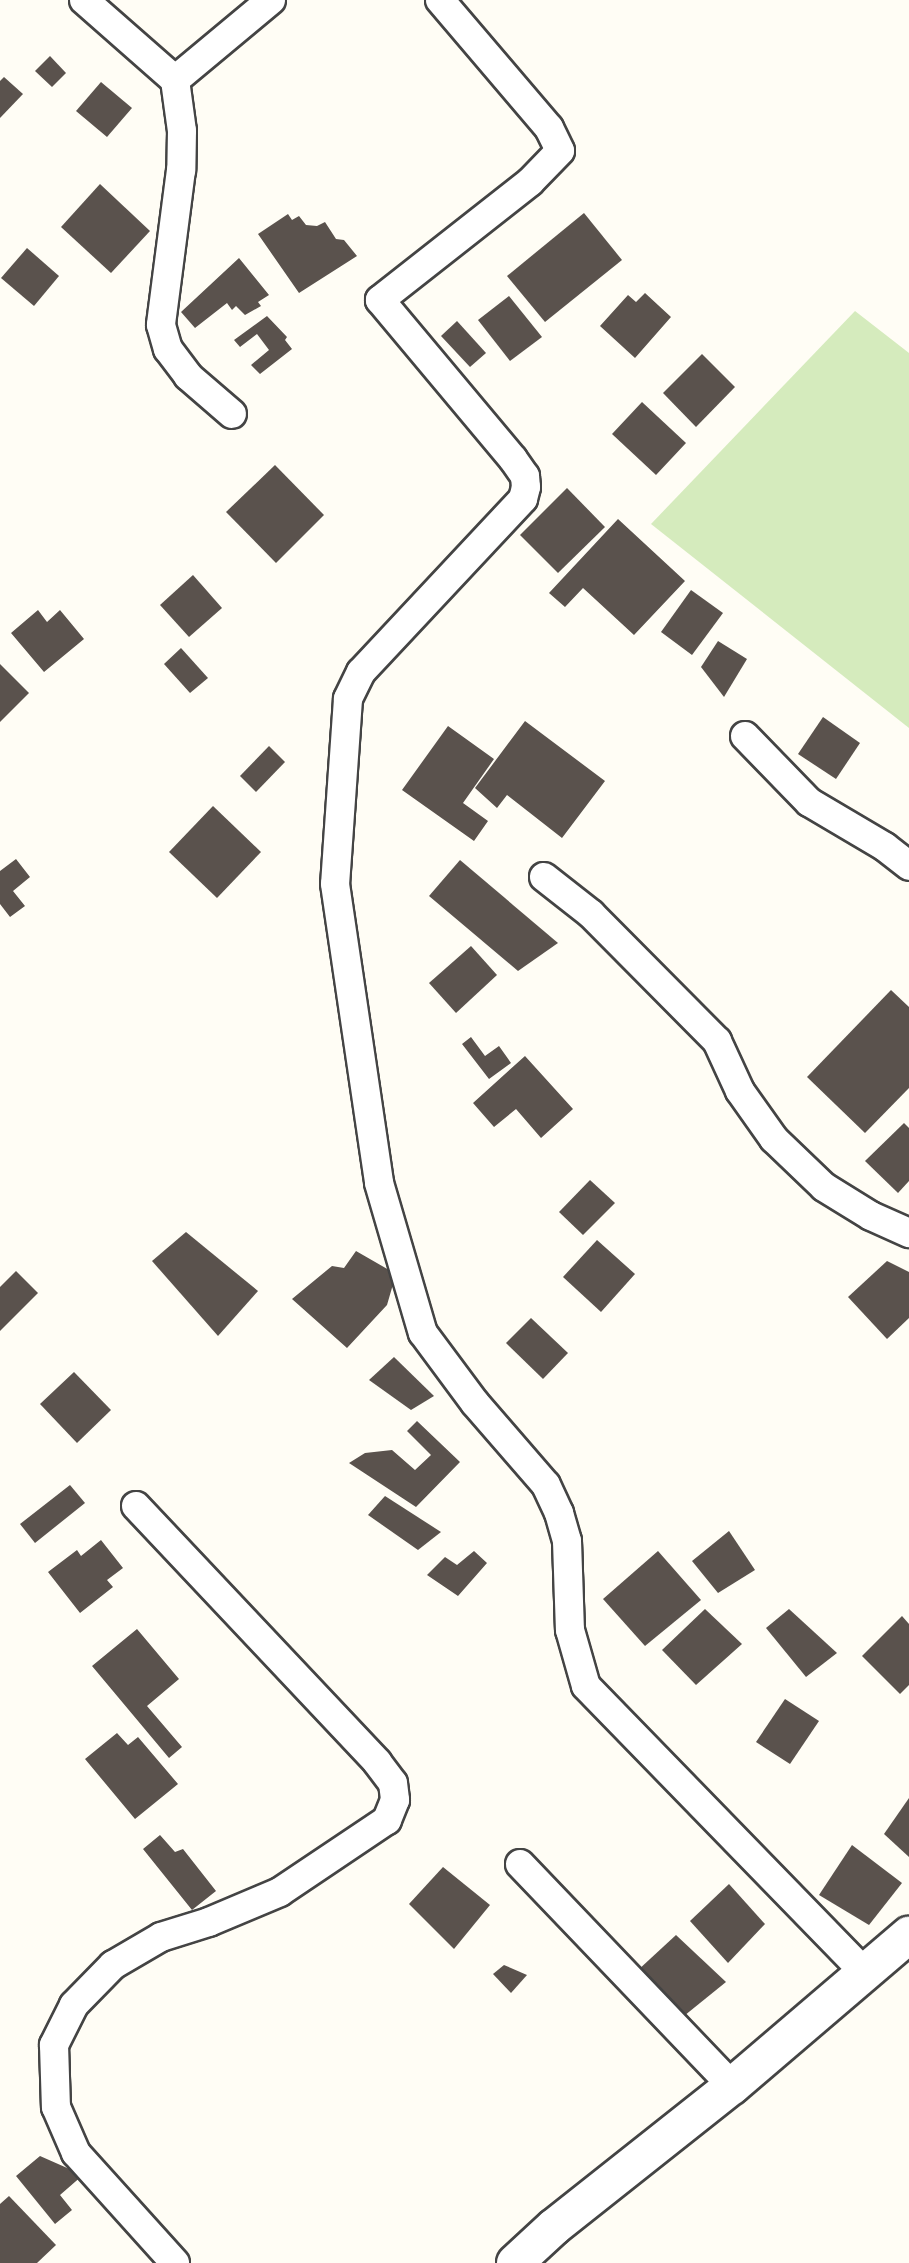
<!DOCTYPE html>
<html>
<head>
<meta charset="utf-8">
<style>
	body { margin:0 }
	#map { position:relative; width:909px; height:2263px; overflow:hidden; background:#fffdf5; font-family:Bitter,serif }
	div>[style] { position:absolute }
	.green>* { inset:0; background:#d5ebbd }
	.building>* { inset:0; background:#5a524d }
	.roads { filter:drop-shadow(2px 0 #444) drop-shadow(-2px 0 #444) drop-shadow(0 2px #444) drop-shadow(0 -2px #444) }
	.minor>* { height:28px; margin:-14px; padding:0 14px; transform-origin:14px; border-radius:14px; background:#fff }
	.tertiary>* { height:36px; margin:-18px; padding:0 18px; transform-origin:18px; border-radius:18px; background:#fff }
	span { translate:-50% -50%; white-space:nowrap; text-align:center; line-height:1.15; -webkit-text-stroke:8px #fff; paint-order:stroke }
</style>
</head>
<body>
<div id="map">
	<div class="green">
		<div style="clip-path:polygon(855px 311px,909px 353px,909px 728px,651px 524px)"></div>
	</div>
	<div class="building">
		<div style="clip-path:polygon(50px 56px,66px 73px,52px 87px,35px 71px)"></div>
		<div style="clip-path:polygon(4px 77px,23px 94px,0 118px,0 81px)"></div>
		<div style="clip-path:polygon(101px 82px,132px 108px,107px 137px,76px 111px)"></div>
		<div style="clip-path:polygon(100px 184px,150px 231px,111px 273px,61px 227px)"></div>
		<div style="clip-path:polygon(584px 213px,622px 260px,545px 322px,507px 276px)"></div>
		<div style="clip-path:polygon(288px 214px,292px 220px,299px 216px,306px 225px,317px 226px,325px 222px,336px 239px,344px 240px,357px 256px,299px 293px,258px 234px)"></div>
		<div style="clip-path:polygon(27px 248px,59px 276px,34px 306px,1px 278px)"></div>
		<div style="clip-path:polygon(239px 258px,269px 295px,258px 302px,261px 306px,245px 315px,236px 306px,232px 310px,227px 303px,195px 328px,181px 312px)"></div>
		<div style="clip-path:polygon(645px 293px,671px 317px,635px 358px,600px 326px,628px 295px,636px 302px)"></div>
		<div style="clip-path:polygon(509px 296px,542px 337px,510px 361px,478px 320px)"></div>
		<div style="clip-path:polygon(267px 316px,287px 337px,285px 340px,292px 349px,260px 374px,251px 365px,269px 350px,257px 334px,240px 347px,234px 340px)"></div>
		<div style="clip-path:polygon(457px 321px,486px 353px,470px 367px,441px 336px)"></div>
		<div style="clip-path:polygon(702px 354px,735px 387px,696px 427px,663px 393px)"></div>
		<div style="clip-path:polygon(642px 402px,686px 443px,656px 475px,612px 434px)"></div>
		<div style="clip-path:polygon(275px 465px,324px 515px,276px 563px,226px 512px)"></div>
		<div style="clip-path:polygon(567px 488px,605px 527px,558px 573px,520px 535px)"></div>
		<div style="clip-path:polygon(618px 519px,685px 581px,634px 635px,583px 588px,565px 607px,549px 593px)"></div>
		<div style="clip-path:polygon(193px 575px,222px 608px,189px 637px,160px 605px)"></div>
		<div style="clip-path:polygon(691px 590px,723px 613px,692px 655px,661px 632px)"></div>
		<div style="clip-path:polygon(38px 610px,47px 622px,60px 610px,84px 639px,44px 672px,11px 633px)"></div>
		<div style="clip-path:polygon(718px 641px,747px 659px,724px 697px,701px 667px)"></div>
		<div style="clip-path:polygon(181px 648px,208px 678px,190px 693px,164px 664px)"></div>
		<div style="clip-path:polygon(0 664px,29px 693px,0 722px)"></div>
		<div style="clip-path:polygon(823px 717px,860px 743px,836px 779px,798px 754px)"></div>
		<div style="clip-path:polygon(525px 721px,605px 781px,562px 838px,507px 795px,497px 808px,475px 788px)"></div>
		<div style="clip-path:polygon(448px 726px,494px 759px,463px 803px,488px 821px,474px 841px,402px 790px)"></div>
		<div style="clip-path:polygon(269px 746px,285px 762px,256px 792px,240px 776px)"></div>
		<div style="clip-path:polygon(213px 806px,261px 852px,217px 898px,169px 852px)"></div>
		<div style="clip-path:polygon(16px 859px,30px 877px,13px 891px,25px 906px,10px 917px,0 904px,0 871px)"></div>
		<div style="clip-path:polygon(460px 860px,558px 943px,518px 971px,429px 896px)"></div>
		<div style="clip-path:polygon(471px 946px,497px 975px,456px 1013px,429px 983px)"></div>
		<div style="clip-path:polygon(891px 990px,909px 1007px,909px 1088px,865px 1133px,807px 1077px)"></div>
		<div style="clip-path:polygon(471px 1037px,485px 1056px,499px 1046px,511px 1063px,489px 1079px,462px 1044px)"></div>
		<div style="clip-path:polygon(525px 1056px,573px 1109px,541px 1138px,516px 1109px,494px 1127px,473px 1103px)"></div>
		<div style="clip-path:polygon(904px 1123px,909px 1128px,909px 1181px,898px 1193px,865px 1161px)"></div>
		<div style="clip-path:polygon(590px 1180px,615px 1203px,583px 1235px,559px 1212px)"></div>
		<div style="clip-path:polygon(186px 1232px,258px 1291px,218px 1336px,152px 1261px)"></div>
		<div style="clip-path:polygon(597px 1240px,635px 1274px,601px 1312px,563px 1277px)"></div>
		<div style="clip-path:polygon(356px 1251px,396px 1274px,387px 1305px,347px 1348px,292px 1299px,332px 1266px,344px 1268px)"></div>
		<div style="clip-path:polygon(887px 1261px,909px 1272px,909px 1318px,887px 1339px,848px 1297px)"></div>
		<div style="clip-path:polygon(16px 1271px,38px 1293px,0 1331px,0 1287px)"></div>
		<div style="clip-path:polygon(531px 1318px,568px 1353px,543px 1379px,506px 1343px)"></div>
		<div style="clip-path:polygon(394px 1357px,434px 1396px,411px 1410px,369px 1380px)"></div>
		<div style="clip-path:polygon(74px 1372px,111px 1410px,77px 1443px,40px 1404px)"></div>
		<div style="clip-path:polygon(417px 1421px,460px 1462px,416px 1507px,349px 1463px,365px 1453px,392px 1450px,415px 1470px,431px 1455px,407px 1431px)"></div>
		<div style="clip-path:polygon(70px 1485px,85px 1503px,35px 1543px,20px 1524px)"></div>
		<div style="clip-path:polygon(385px 1496px,441px 1532px,418px 1550px,368px 1515px)"></div>
		<div style="clip-path:polygon(729px 1531px,755px 1570px,718px 1593px,692px 1561px)"></div>
		<div style="clip-path:polygon(101px 1540px,123px 1568px,107px 1580px,113px 1587px,80px 1613px,48px 1572px,77px 1550px,81px 1556px)"></div>
		<div style="clip-path:polygon(474px 1551px,487px 1563px,458px 1596px,427px 1575px,445px 1557px,457px 1565px)"></div>
		<div style="clip-path:polygon(658px 1551px,701px 1600px,645px 1646px,603px 1599px)"></div>
		<div style="clip-path:polygon(705px 1609px,742px 1644px,696px 1685px,662px 1650px)"></div>
		<div style="clip-path:polygon(789px 1609px,837px 1653px,806px 1677px,766px 1628px)"></div>
		<div style="clip-path:polygon(902px 1616px,909px 1624px,909px 1685px,900px 1694px,862px 1656px)"></div>
		<div style="clip-path:polygon(137px 1629px,179px 1679px,147px 1706px,182px 1747px,169px 1758px,92px 1666px)"></div>
		<div style="clip-path:polygon(785px 1699px,819px 1721px,790px 1764px,756px 1742px)"></div>
		<div style="clip-path:polygon(117px 1733px,128px 1745px,138px 1737px,178px 1784px,135px 1819px,85px 1759px)"></div>
		<div style="clip-path:polygon(909px 1798px,909px 1857px,884px 1834px)"></div>
		<div style="clip-path:polygon(160px 1835px,175px 1852px,183px 1849px,216px 1891px,192px 1910px,143px 1849px)"></div>
		<div style="clip-path:polygon(852px 1845px,902px 1883px,869px 1925px,819px 1895px)"></div>
		<div style="clip-path:polygon(443px 1867px,490px 1905px,454px 1949px,409px 1904px)"></div>
		<div style="clip-path:polygon(729px 1884px,765px 1924px,728px 1963px,690px 1921px)"></div>
		<div style="clip-path:polygon(676px 1935px,726px 1982px,679px 2020px,637px 1971px)"></div>
		<div style="clip-path:polygon(504px 1965px,527px 1975px,511px 1993px,493px 1974px)"></div>
		<div style="clip-path:polygon(40px 2156px,83px 2175px,60px 2195px,72px 2210px,55px 2224px,16px 2176px)"></div>
		<div style="clip-path:polygon(9px 2196px,56px 2245px,37px 2263px,0 2263px,0 2204px)"></div>
	</div>
	<div class="roads">
		<div class="minor">
			<div style="left:84px;top:0;width:121px;rotate:41.3deg"></div>
			<div style="left:175px;top:80px;width:51px;rotate:82.2deg"></div>
			<div style="left:182px;top:131px;width:39px;rotate:91deg"></div>
			<div style="left:181px;top:170px;width:156px;rotate:97.4deg"></div>
			<div style="left:161px;top:325px;width:25px;rotate:74deg"></div>
			<div style="left:168px;top:349px;width:34px;rotate:53deg"></div>
			<div style="left:188px;top:376px;width:58px;rotate:40.8deg"></div>
			<div style="left:440px;top:0;width:168px;rotate:49.6deg"></div>
			<div style="left:549px;top:128px;width:25px;rotate:64deg"></div>
			<div style="left:560px;top:151px;width:43px;rotate:134.1deg"></div>
			<div style="left:530px;top:182px;width:191px;rotate:141.8deg"></div>
			<div style="left:380px;top:300px;width:207px;rotate:50.1deg"></div>
			<div style="left:513px;top:459px;width:21px;rotate:55deg"></div>
			<div style="left:525px;top:476px;width:11px;rotate:85deg"></div>
			<div style="left:526px;top:487px;width:12px;rotate:104deg"></div>
			<div style="left:523px;top:499px;width:237px;rotate:133.1deg"></div>
			<div style="left:361px;top:672px;width:30px;rotate:116deg"></div>
			<div style="left:348px;top:699px;width:185px;rotate:94deg"></div>
			<div style="left:335px;top:884px;width:302px;rotate:81.6deg"></div>
			<div style="left:379px;top:1183px;width:156px;rotate:73.7deg"></div>
			<div style="left:423px;top:1333px;width:87px;rotate:53.4deg"></div>
			<div style="left:475px;top:1403px;width:108px;rotate:49.1deg"></div>
			<div style="left:546px;top:1485px;width:31px;rotate:65deg"></div>
			<div style="left:559px;top:1513px;width:29px;rotate:74deg"></div>
			<div style="left:567px;top:1541px;width:89px;rotate:88.1deg"></div>
			<div style="left:570px;top:1630px;width:58px;rotate:74.1deg"></div>
			<div style="left:586px;top:1686px;width:400px;rotate:45.8deg"></div>
			<div style="left:175px;top:80px;width:125px;rotate:-39.8deg"></div>
			<div style="left:745px;top:736px;width:92px;rotate:45.9deg"></div>
			<div style="left:809px;top:802px;width:88px;rotate:30.6deg"></div>
			<div style="left:885px;top:847px;width:31px;rotate:38deg"></div>
			<div style="left:544px;top:877px;width:60px;rotate:38.2deg"></div>
			<div style="left:591px;top:914px;width:179px;rotate:45.2deg"></div>
			<div style="left:717px;top:1041px;width:55px;rotate:65.3deg"></div>
			<div style="left:740px;top:1091px;width:59px;rotate:54.7deg"></div>
			<div style="left:774px;top:1139px;width:69px;rotate:43.8deg"></div>
			<div style="left:824px;top:1187px;width:55px;rotate:31.7deg"></div>
			<div style="left:871px;top:1216px;width:42px;rotate:24.1deg"></div>
			<div style="left:136px;top:1506px;width:352px;rotate:46.7deg"></div>
			<div style="left:377px;top:1762px;width:26px;rotate:53deg"></div>
			<div style="left:393px;top:1783px;width:17px;rotate:83deg"></div>
			<div style="left:395px;top:1800px;width:22px;rotate:112deg"></div>
			<div style="left:387px;top:1820px;width:129px;rotate:146.1deg"></div>
			<div style="left:280px;top:1892px;width:77px;rotate:157.1deg"></div>
			<div style="left:209px;top:1922px;width:50px;rotate:162.6deg"></div>
			<div style="left:161px;top:1937px;width:56px;rotate:149.7deg"></div>
			<div style="left:113px;top:1965px;width:56px;rotate:134.3deg"></div>
			<div style="left:74px;top:2005px;width:45px;rotate:116.6deg"></div>
			<div style="left:54px;top:2045px;width:62px;rotate:88.2deg"></div>
			<div style="left:56px;top:2107px;width:50px;rotate:66.5deg"></div>
			<div style="left:76px;top:2153px;width:148px;rotate:48deg"></div>
			<div style="left:520px;top:1864px;width:307px;rotate:46.3deg"></div>
		</div>
		<div class="tertiary">
			<div style="left:515px;top:2263px;width:53px;rotate:-42.7deg"></div>
			<div style="left:554px;top:2227px;width:227px;rotate:-38.4deg"></div>
			<div style="left:732px;top:2086px;width:233px;rotate:-40.5deg"></div>
		</div>
	</div>
</div>
</body>
</html>
